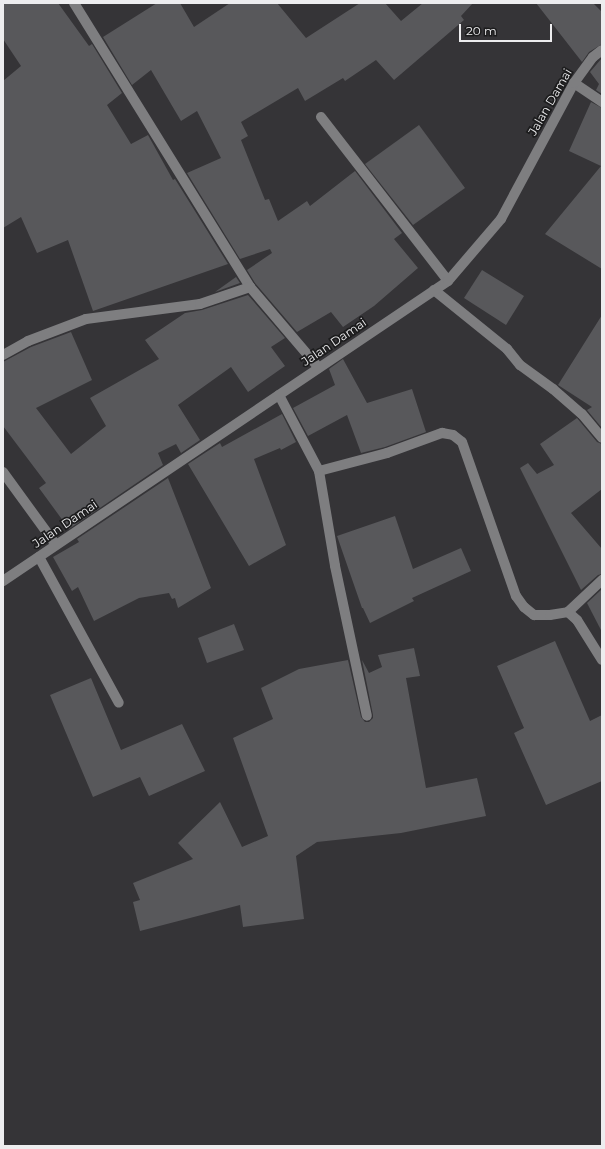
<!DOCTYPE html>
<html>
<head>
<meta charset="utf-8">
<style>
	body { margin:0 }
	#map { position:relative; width:605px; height:1149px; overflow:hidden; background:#353437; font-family:Montserrat,sans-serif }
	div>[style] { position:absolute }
	.building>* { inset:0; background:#58585b }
	.minor>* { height:10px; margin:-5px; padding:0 5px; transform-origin:5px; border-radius:5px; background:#7e7e80 }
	span { translate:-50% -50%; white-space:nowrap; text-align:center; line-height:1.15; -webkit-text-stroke:3.5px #1c1c1d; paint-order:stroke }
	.street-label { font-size:12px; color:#ededef }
	.frame { position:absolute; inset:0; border:4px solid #ededef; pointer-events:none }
	.scale { position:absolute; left:459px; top:24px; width:93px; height:18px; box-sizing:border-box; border:2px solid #ededef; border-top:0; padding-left:5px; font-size:12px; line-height:14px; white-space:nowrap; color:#ededef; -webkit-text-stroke:3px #1c1c1d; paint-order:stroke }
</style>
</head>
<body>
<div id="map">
	<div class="building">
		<div style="clip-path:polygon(3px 3px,58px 3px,89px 46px,92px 44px,122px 93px,107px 105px,131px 144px,148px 135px,173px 180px,175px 179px,228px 264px,93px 311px,68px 240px,37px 253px,21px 217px,3px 228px,3px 81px,21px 66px,3px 39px)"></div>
		<div style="clip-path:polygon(157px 3px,180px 3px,194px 27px,230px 3px,277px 3px,306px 38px,360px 3px,385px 3px,401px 21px,423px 3px,473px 3px,461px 16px,464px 20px,394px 80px,376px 60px,345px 81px,343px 78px,305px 101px,298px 88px,241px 122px,248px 136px,241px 140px,265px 200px,269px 199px,278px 221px,307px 201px,310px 206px,355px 171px,402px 233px,394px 239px,418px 268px,374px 306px,343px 327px,331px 312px,297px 332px,255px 283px,247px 270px,272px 253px,270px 249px,240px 259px,187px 173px,221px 158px,197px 111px,181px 121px,151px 70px,132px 85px,103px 37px)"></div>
		<div style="clip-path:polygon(536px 3px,593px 3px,602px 12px,602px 44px,589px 52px,582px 62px)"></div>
		<div style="clip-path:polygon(602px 58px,602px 94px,596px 90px,599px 84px,590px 72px)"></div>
		<div style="clip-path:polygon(591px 102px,602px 108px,602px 269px,545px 234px,601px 166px,569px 151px)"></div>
		<div style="clip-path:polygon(419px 125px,465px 188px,413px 225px,365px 164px)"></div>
		<div style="clip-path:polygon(482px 270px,524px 296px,506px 325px,464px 298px)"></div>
		<div style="clip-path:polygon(236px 277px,240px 283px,215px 292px)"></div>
		<div style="clip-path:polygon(248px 295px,285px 338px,271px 347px,285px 366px,248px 392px,231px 367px,178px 405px,200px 440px,181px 453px,176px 444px,158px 453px,163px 465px,69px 529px,39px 488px,46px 483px,3px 426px,3px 362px,31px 347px,71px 332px,92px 380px,36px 408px,71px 454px,106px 426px,90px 398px,159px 359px,145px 340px,185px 313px,202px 310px)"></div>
		<div style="clip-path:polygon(602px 315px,602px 428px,587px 410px,592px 407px,558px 385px)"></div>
		<div style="clip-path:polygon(343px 359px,367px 403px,412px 389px,426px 432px,385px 447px,361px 453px,347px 415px,308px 436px,293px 408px,335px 385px,329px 369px)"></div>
		<div style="clip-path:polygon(282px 414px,296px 442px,281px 450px,280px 448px,254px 459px,286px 545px,249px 566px,188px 464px,220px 443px,222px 447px)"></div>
		<div style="clip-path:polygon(577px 418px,597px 442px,602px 444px,602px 489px,571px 513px,602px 549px,602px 574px,598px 575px,581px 590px,520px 468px,528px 463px,537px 474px,554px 465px,540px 444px)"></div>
		<div style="clip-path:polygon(168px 478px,211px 588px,178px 608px,175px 598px,172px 599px,169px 593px,139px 598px,94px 621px,78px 587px,72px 591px,53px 557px,79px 542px,77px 539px)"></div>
		<div style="clip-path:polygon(395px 516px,413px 569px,461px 548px,471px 571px,412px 598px,414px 601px,370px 623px,363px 608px,362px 608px,337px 536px)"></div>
		<div style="clip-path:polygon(602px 589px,602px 632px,587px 603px)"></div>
		<div style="clip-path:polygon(234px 624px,244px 650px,207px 663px,198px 638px)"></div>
		<div style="clip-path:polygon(555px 641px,590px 721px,602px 715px,602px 781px,546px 805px,514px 733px,524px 728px,497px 666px)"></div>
		<div style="clip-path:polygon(414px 648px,420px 676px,406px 678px,426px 788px,477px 778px,486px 816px,401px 833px,317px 842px,296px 856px,304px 919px,243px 927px,240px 905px,140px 931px,133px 902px,140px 900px,133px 883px,193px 859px,178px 843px,220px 802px,242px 847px,268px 836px,233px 738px,273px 719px,261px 688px,299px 669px,348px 660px,361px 717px,365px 722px,369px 722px,373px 718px,373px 715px,362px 660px,369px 673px,382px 667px,378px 655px)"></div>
		<div style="clip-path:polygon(91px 678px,121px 750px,182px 724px,205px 771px,149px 796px,140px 777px,93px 797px,50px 695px)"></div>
	</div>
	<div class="minor">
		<div style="left:74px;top:3px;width:334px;rotate:58.2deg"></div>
		<div style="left:250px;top:287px;width:106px;rotate:49.6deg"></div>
		<div style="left:574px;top:83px;width:34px;rotate:34deg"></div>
		<div style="left:321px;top:117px;width:207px;rotate:52.2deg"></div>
		<div style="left:434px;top:290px;width:94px;rotate:38.9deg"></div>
		<div style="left:507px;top:349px;width:21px;rotate:51deg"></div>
		<div style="left:520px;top:365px;width:41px;rotate:36deg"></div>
		<div style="left:553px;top:389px;width:38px;rotate:41deg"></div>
		<div style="left:582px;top:414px;width:31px;rotate:50deg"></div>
		<div style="left:3px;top:355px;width:29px;rotate:-29deg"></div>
		<div style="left:28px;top:341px;width:62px;rotate:-20.8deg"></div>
		<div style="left:86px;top:319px;width:115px;rotate:-7.5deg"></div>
		<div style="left:200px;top:304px;width:53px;rotate:-18.8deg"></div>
		<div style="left:279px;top:395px;width:86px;rotate:62.2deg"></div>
		<div style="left:319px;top:471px;width:70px;rotate:-14.8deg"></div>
		<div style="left:387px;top:453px;width:59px;rotate:-20deg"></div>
		<div style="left:442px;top:433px;width:11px;rotate:10deg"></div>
		<div style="left:453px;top:435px;width:11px;rotate:38deg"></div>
		<div style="left:462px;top:442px;width:163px;rotate:70.7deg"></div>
		<div style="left:516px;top:596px;width:14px;rotate:54deg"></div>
		<div style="left:524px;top:607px;width:13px;rotate:39deg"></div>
		<div style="left:534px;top:615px;width:16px"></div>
		<div style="left:550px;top:615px;width:18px;rotate:-9deg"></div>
		<div style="left:568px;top:612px;width:12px;rotate:42deg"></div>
		<div style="left:577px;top:620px;width:47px;rotate:58deg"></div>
		<div style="left:319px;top:471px;width:96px;rotate:80.4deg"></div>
		<div style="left:335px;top:566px;width:153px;rotate:78deg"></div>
		<div style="left:3px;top:472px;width:90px;rotate:54deg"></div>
		<div style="left:39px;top:557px;width:166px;rotate:61.3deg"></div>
		<div style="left:3px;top:581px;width:537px;rotate:-33.99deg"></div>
		<div style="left:448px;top:281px;width:82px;rotate:-49.5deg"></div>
		<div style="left:501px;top:219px;width:154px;rotate:-61.8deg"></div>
		<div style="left:574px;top:83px;width:32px;rotate:-54deg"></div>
		<div style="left:593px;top:57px;width:11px;rotate:-38deg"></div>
		<div style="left:568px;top:612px;width:47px;rotate:-43.3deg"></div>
	</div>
	<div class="street-label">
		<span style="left:550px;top:102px;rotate:-60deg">Jalan Damai</span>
		<span style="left:334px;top:342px;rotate:-34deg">Jalan Damai</span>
		<span style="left:65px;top:524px;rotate:-34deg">Jalan Damai</span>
	</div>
	<div class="frame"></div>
	<div class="scale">20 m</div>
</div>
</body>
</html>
